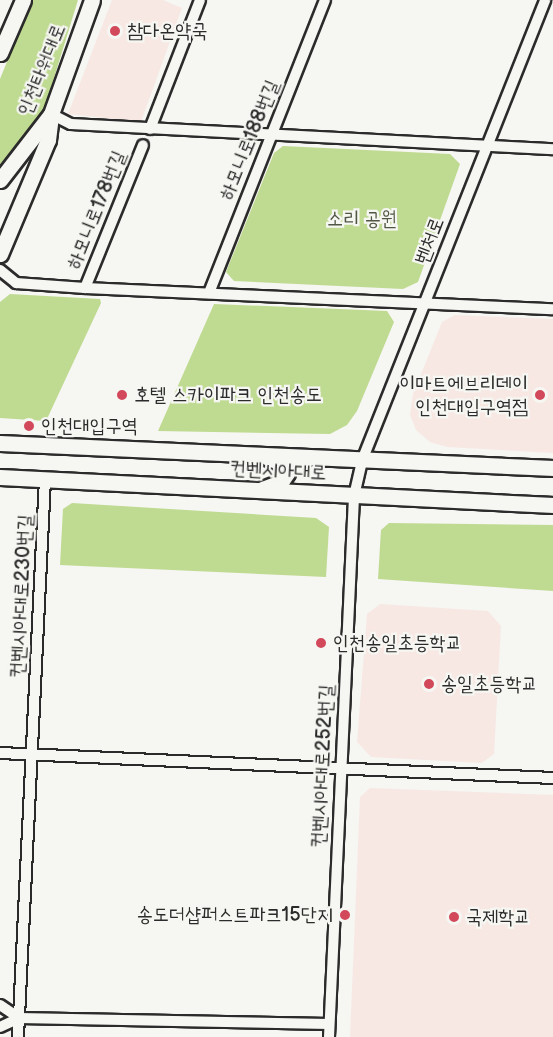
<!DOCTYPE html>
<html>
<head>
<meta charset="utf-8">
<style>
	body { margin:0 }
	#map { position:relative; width:553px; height:1037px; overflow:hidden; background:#f6f6f2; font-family:"Balsamiq Sans","Poor Story",sans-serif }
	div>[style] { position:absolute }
	.built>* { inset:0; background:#f7e8e4 }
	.green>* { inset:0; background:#bfda91 }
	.roads { filter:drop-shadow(2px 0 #2b2b2b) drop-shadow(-2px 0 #2b2b2b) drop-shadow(0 2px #2b2b2b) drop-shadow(0 -2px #2b2b2b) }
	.street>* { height:10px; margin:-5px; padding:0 5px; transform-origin:5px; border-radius:5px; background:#f6f6f2 }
	.secondary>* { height:15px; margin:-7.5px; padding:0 7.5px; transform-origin:7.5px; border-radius:7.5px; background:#f6f6f2 }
	.dots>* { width:16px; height:16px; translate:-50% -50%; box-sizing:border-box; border:3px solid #f6f6f2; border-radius:50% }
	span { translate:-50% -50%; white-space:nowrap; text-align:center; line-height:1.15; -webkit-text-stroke:4.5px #f6f6f2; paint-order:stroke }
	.poi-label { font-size:20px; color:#2b2b2b }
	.left { translate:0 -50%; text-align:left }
	.right { translate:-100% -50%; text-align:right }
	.street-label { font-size:20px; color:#2b2b2b }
	.park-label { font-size:20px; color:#505744 }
</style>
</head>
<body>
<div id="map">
	<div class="built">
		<div style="clip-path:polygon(112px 0,163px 0,182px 8px,141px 122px,68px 114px)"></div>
		<div style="clip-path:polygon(455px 315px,553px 319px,553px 453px,447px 447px,430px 442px,416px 430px,410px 415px,413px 394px,442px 322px)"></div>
		<div style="clip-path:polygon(380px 604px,488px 611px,501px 626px,494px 754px,482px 763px,371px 757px,357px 742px,367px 614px)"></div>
		<div style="clip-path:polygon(370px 788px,553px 795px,553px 1037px,350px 1037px,360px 797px)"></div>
	</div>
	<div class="green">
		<div style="clip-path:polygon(32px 0,78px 0,45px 107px,0 165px,0 79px)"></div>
		<div style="clip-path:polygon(283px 146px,450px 154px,460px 164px,418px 282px,403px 289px,234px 281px,226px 272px,274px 153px)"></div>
		<div style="clip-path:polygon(10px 294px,100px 299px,101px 303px,46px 421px,0 418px,0 302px)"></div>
		<div style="clip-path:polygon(214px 304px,387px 311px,394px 322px,357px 411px,347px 425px,330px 434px,158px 431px)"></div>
		<div style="clip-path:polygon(72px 503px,316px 518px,329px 527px,326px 577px,60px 565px,63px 509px)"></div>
		<div style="clip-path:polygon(389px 523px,553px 525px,553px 591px,378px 579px,381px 530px)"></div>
	</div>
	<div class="roads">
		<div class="street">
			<div style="left:51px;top:114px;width:22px;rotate:27deg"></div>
			<div style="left:71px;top:124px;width:483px;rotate:3deg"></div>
			<div style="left:150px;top:129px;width:138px;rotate:-68.8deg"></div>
			<div style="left:0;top:270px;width:21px;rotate:39deg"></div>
			<div style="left:16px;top:283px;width:69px;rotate:4.1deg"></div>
			<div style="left:85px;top:288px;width:468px;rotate:2.6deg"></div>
			<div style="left:85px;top:288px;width:154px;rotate:-67.9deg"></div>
			<div style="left:209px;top:293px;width:315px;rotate:-68.4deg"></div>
			<div style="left:0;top:753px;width:554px;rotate:2.59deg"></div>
			<div style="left:0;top:1005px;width:23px;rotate:34deg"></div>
			<div style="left:0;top:1027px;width:21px;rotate:-25deg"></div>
			<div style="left:19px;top:1018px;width:310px;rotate:1.1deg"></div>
			<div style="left:18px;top:1037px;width:559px;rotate:-87.23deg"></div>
			<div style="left:329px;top:1037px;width:542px;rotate:-87.35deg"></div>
			<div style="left:354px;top:496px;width:39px;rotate:-77deg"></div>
			<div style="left:363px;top:458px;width:493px;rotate:-68.3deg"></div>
		</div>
		<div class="secondary">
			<div style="left:0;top:53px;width:58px;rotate:-66.5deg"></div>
			<div style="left:0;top:180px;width:83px;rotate:-52.3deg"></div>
			<div style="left:51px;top:114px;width:121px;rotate:-70.2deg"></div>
			<div style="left:0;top:254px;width:124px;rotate:-67.2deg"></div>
			<div style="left:48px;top:140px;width:23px;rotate:-83deg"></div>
			<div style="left:0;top:443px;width:554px;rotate:2.59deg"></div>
			<div style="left:0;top:477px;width:554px;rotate:2.9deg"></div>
			<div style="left:262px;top:489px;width:20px;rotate:-20deg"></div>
			<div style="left:281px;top:482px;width:11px;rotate:-56deg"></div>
			<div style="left:287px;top:473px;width:11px;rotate:-117deg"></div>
			<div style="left:282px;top:463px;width:15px;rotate:-160deg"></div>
		</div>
	</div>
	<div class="dots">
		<div style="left:115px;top:31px;background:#d1495b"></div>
		<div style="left:122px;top:395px;background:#d1495b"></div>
		<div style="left:540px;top:395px;background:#d1495b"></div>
		<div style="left:29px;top:426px;background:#d1495b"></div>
		<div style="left:321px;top:643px;background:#d1495b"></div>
		<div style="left:429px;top:684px;background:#d1495b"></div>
		<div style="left:345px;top:915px;background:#d1495b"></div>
		<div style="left:454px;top:917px;background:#d1495b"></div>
	</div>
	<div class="poi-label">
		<span class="left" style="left:127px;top:31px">참다온약국</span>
		<span class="right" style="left:528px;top:396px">이마트에브리데이<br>인천대입구역점</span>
		<span class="left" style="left:134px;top:395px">호텔 스카이파크 인천송도</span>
		<span class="left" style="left:41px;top:426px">인천대입구역</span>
		<span class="left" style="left:333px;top:643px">인천송일초등학교</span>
		<span class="left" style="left:441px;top:684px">송일초등학교</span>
		<span class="right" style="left:333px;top:915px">송도더샵퍼스트파크15단지</span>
		<span class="left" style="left:466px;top:917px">국제학교</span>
	</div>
	<div class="street-label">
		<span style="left:42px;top:70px;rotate:-68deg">인천타워대로</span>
		<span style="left:250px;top:140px;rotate:-68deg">하모니로188번길</span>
		<span style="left:97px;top:210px;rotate:-68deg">하모니로178번길</span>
		<span style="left:430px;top:241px;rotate:-69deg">벤처로</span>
		<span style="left:278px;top:471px;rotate:3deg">컨벤시아대로</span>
		<span style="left:22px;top:596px;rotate:-87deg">컨벤시아대로230번길</span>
		<span style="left:323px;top:766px;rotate:-87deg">컨벤시아대로252번길</span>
	</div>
	<div class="park-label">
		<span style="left:362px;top:219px">소리 공원</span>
	</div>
</div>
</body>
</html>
